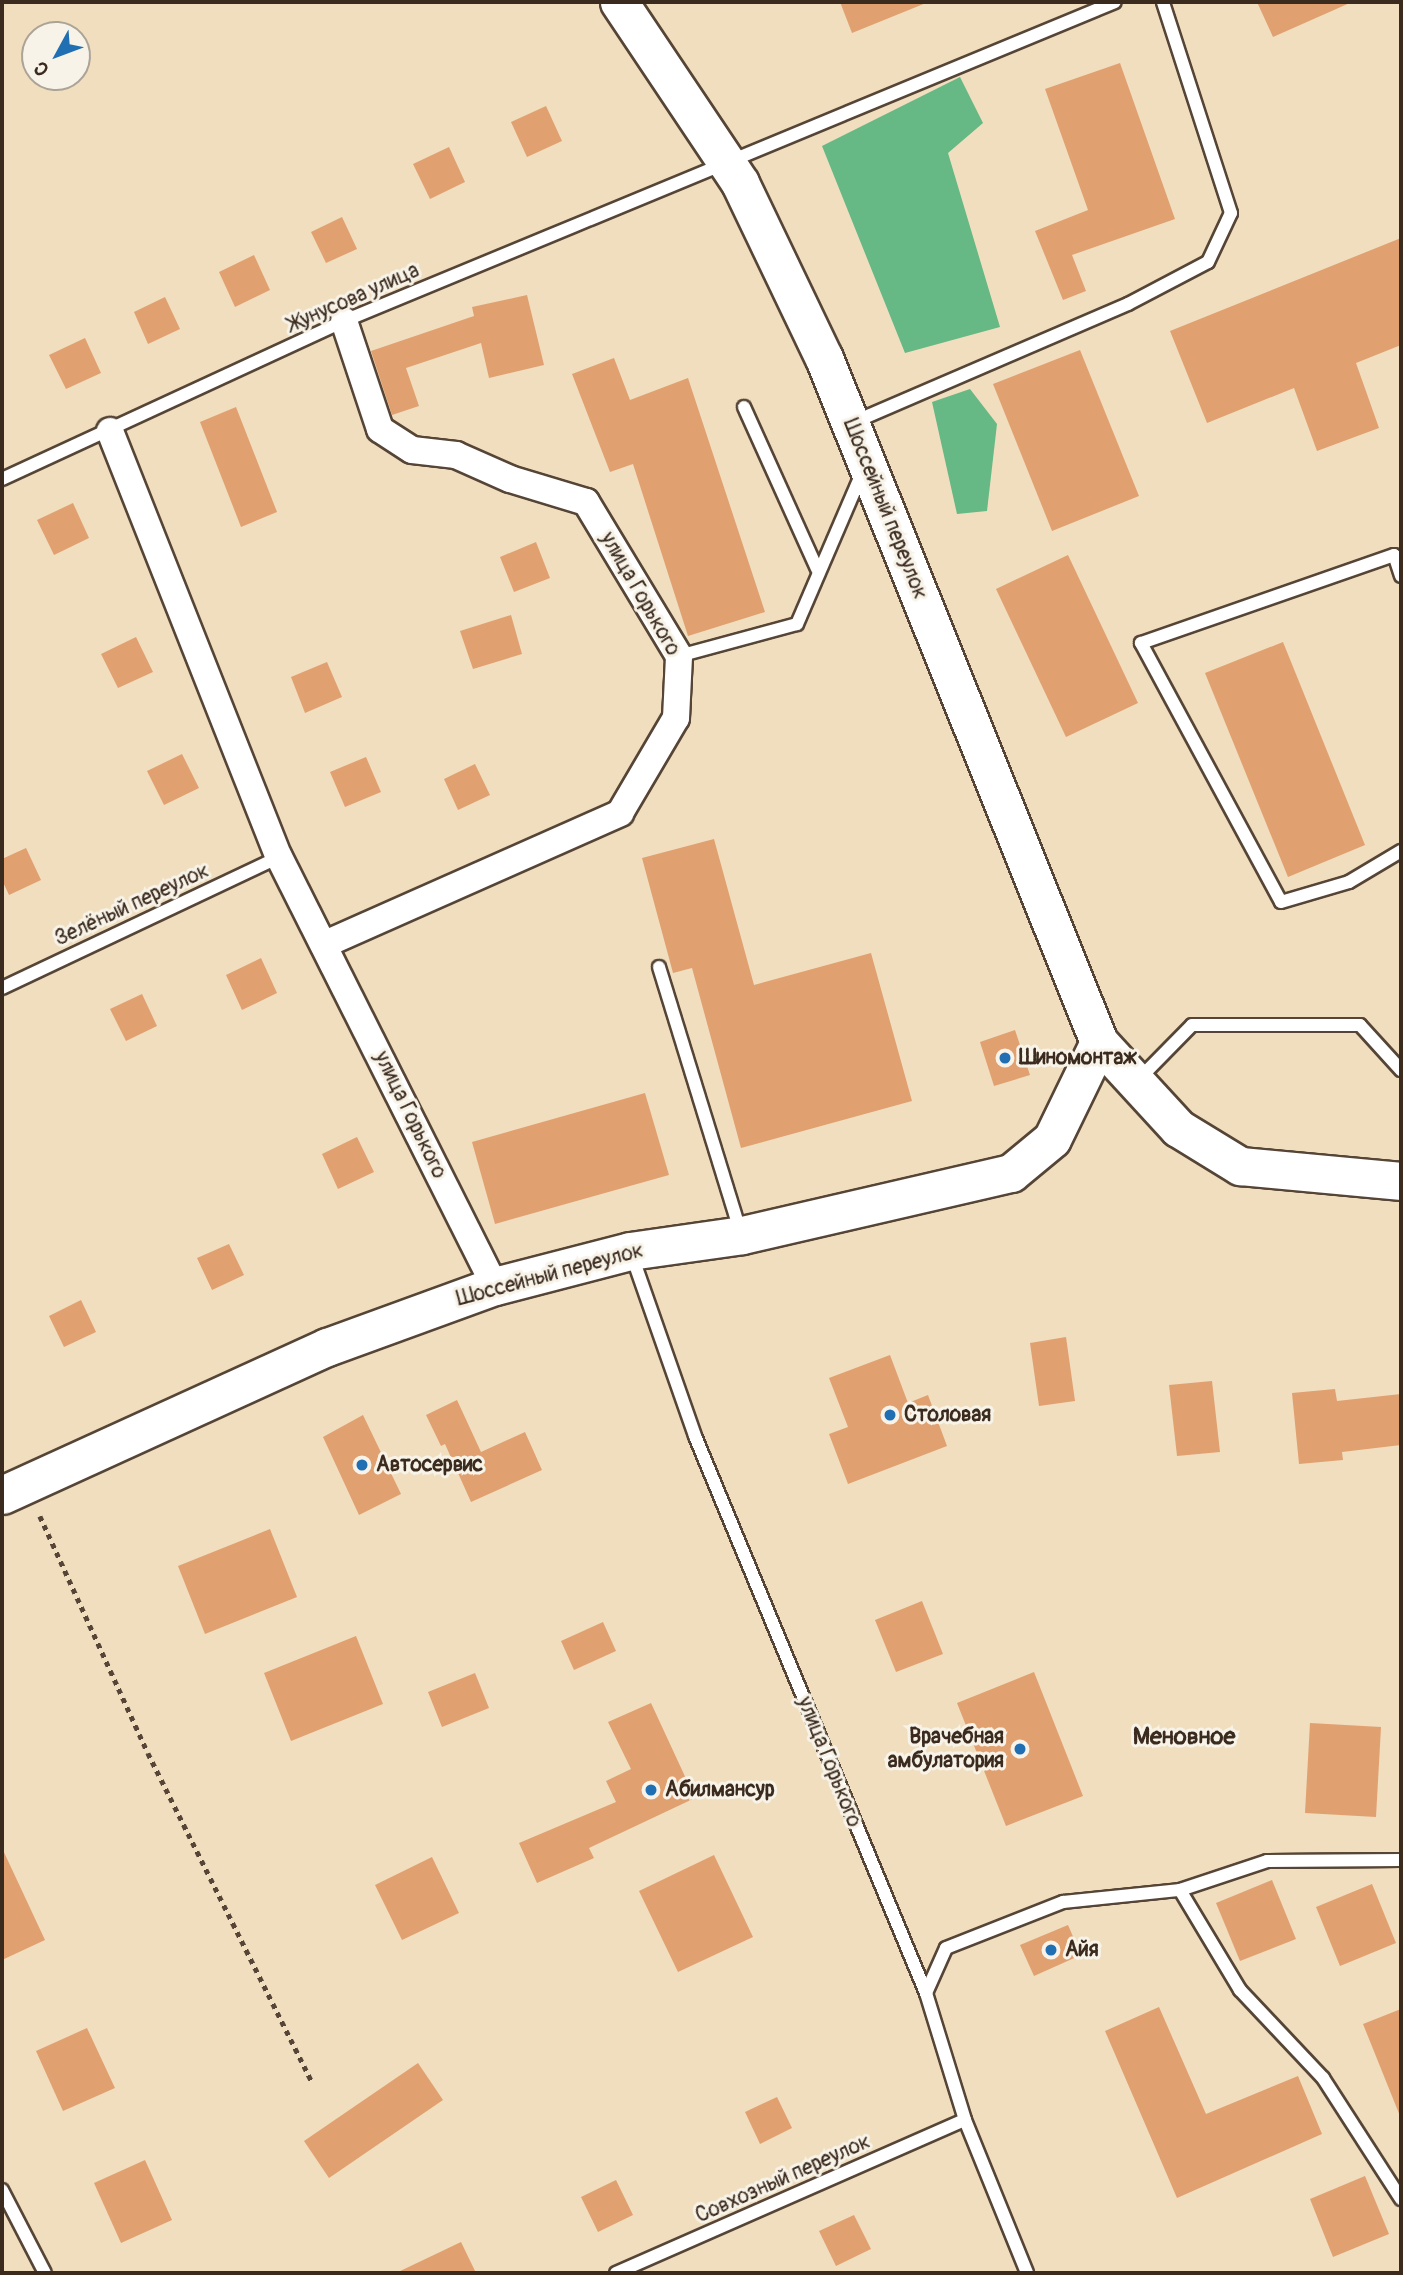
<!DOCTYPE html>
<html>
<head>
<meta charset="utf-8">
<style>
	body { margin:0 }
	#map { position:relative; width:1403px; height:2275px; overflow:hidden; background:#f0debf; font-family:Pangolin,sans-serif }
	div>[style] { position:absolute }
	.forest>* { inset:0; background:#66b884 }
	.building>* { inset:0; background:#e1a070 }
	.path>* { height:4.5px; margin-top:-2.25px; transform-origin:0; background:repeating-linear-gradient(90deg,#564536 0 5px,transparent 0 10px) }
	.roads { filter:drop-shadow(2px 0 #564536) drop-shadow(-2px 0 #564536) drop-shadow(0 2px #564536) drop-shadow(0 -2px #564536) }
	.service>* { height:12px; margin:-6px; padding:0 6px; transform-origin:6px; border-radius:6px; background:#fff }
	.minor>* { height:26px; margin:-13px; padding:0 13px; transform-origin:13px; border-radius:13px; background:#fff }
	.secondary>* { height:37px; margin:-18.5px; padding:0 18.5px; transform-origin:18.5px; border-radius:18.5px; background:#fff }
	.dots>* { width:19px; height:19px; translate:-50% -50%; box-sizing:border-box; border:4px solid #f7f3e8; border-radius:50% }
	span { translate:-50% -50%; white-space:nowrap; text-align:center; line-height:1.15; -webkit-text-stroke:6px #f7f3e8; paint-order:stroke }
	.street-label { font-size:21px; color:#3b2a1e }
	.poi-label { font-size:21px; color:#3b2a1e; font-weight:700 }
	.left { translate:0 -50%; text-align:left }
	.right { translate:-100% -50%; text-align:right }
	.quarter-label { font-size:24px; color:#3b2a1e; font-weight:700 }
	.frame { position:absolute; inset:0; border:4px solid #3b2a1e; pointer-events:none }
	.north { position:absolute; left:21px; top:21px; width:70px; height:70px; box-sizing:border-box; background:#f7f3e8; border:2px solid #aca397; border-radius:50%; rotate:229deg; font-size:19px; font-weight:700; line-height:28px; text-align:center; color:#3b2a1e }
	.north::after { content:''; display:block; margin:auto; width:24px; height:32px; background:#1f6fb2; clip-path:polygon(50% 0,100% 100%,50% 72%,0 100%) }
</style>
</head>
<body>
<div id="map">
	<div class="forest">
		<div style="clip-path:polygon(960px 77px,983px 123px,948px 153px,1000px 327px,905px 353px,822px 146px)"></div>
		<div style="clip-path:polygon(970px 389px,997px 424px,987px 511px,957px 514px,932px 402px)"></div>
	</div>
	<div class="building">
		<div style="clip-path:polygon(840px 2px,926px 2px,926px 3px,852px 33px)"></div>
		<div style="clip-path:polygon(1257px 2px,1352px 2px,1273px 37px)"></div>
		<div style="clip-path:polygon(1120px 63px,1175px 219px,1072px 255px,1086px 291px,1063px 300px,1035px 231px,1088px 210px,1045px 89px)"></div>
		<div style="clip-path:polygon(546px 106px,562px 141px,527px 157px,511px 122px)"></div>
		<div style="clip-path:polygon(449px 147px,465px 182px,430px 199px,413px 164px)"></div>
		<div style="clip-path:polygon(342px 217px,357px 249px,326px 263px,311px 232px)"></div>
		<div style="clip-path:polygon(1401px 238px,1401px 345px,1356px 363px,1379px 428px,1317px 451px,1294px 388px,1207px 423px,1170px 331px)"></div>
		<div style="clip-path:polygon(254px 255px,270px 290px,235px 307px,219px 272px)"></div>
		<div style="clip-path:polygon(527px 295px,544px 365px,489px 378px,481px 343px,406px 368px,419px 406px,392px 415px,371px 351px,474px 316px,472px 307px)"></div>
		<div style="clip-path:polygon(165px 297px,180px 329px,148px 344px,134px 312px)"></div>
		<div style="clip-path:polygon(85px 338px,101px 373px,66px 389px,49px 355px)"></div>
		<div style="clip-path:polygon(1080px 350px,1139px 496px,1052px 531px,993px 384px)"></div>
		<div style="clip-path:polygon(614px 358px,630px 400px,688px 378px,765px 612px,688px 636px,633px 464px,610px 472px,572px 374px)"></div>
		<div style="clip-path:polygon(236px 407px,277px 512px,241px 527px,200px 422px)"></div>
		<div style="clip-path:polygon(73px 503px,89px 538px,54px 555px,37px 520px)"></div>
		<div style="clip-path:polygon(536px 542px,550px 578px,514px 592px,500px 557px)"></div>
		<div style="clip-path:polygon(1068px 555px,1138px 703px,1066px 737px,996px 589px)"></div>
		<div style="clip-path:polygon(511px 615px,522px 654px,473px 669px,460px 631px)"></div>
		<div style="clip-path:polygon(136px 637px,153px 672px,118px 688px,101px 654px)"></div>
		<div style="clip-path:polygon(1283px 642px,1365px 845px,1288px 877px,1205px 673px)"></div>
		<div style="clip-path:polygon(327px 662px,342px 697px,305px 713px,291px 677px)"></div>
		<div style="clip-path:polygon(182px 754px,199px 788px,164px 805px,147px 771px)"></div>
		<div style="clip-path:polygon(366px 757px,381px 792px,345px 807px,330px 772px)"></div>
		<div style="clip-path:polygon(475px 764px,490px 795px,458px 810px,444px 779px)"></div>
		<div style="clip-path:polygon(714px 839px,754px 985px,871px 953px,912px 1101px,741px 1148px,692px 968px,673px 973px,642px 858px)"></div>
		<div style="clip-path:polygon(26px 848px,41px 880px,9px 895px,2px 880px,2px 859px)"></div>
		<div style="clip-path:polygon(261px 958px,277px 993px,242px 1010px,226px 975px)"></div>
		<div style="clip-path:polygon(142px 994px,157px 1026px,126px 1041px,110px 1009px)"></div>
		<div style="clip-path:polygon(1015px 1030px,1030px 1075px,994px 1086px,980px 1042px)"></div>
		<div style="clip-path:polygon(645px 1093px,669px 1175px,495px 1224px,472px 1142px)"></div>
		<div style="clip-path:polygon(357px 1137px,374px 1172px,338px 1189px,322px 1154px)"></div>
		<div style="clip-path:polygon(229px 1244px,244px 1275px,212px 1290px,197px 1258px)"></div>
		<div style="clip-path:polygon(81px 1300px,96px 1332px,64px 1347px,49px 1316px)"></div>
		<div style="clip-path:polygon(1066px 1337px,1075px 1401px,1039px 1406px,1030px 1343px)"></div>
		<div style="clip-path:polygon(890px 1355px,908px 1403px,928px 1395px,947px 1446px,848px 1484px,829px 1434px,848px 1427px,829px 1378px)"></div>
		<div style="clip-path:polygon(1212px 1381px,1220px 1452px,1177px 1456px,1169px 1385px)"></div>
		<div style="clip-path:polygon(1335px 1389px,1337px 1401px,1401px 1394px,1401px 1445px,1342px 1452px,1343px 1460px,1299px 1464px,1292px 1393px)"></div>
		<div style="clip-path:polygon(457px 1400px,481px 1452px,525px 1432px,542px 1470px,471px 1502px,445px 1444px,441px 1446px,426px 1415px)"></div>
		<div style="clip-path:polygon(363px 1415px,401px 1494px,359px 1515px,323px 1437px)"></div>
		<div style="clip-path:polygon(270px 1529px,297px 1597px,205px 1634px,178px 1566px)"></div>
		<div style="clip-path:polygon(922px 1601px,943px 1654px,896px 1672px,875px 1620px)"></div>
		<div style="clip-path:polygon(603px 1622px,616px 1651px,574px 1670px,561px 1641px)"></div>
		<div style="clip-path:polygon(356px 1636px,383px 1704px,291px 1741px,264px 1673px)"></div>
		<div style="clip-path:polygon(1034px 1672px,1083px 1796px,1006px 1826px,957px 1703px)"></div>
		<div style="clip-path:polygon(475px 1673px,489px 1708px,442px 1727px,428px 1692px)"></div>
		<div style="clip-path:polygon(651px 1703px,695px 1798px,589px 1848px,594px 1858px,537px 1883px,519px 1843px,616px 1802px,606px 1781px,631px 1769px,608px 1722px)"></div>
		<div style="clip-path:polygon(1310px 1723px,1381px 1727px,1376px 1817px,1305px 1813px)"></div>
		<div style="clip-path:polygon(2px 1848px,45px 1940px,2px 1960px)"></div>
		<div style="clip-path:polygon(714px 1855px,753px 1937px,678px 1972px,639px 1891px)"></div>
		<div style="clip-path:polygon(432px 1857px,459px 1913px,402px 1940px,375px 1885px)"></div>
		<div style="clip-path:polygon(1272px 1880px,1296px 1939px,1240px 1961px,1216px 1903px)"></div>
		<div style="clip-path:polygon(1372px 1884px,1396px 1943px,1340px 1966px,1316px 1907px)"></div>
		<div style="clip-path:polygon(1068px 1925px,1081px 1955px,1034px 1976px,1020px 1945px)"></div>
		<div style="clip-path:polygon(1159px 2007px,1206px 2114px,1298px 2076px,1322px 2134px,1177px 2198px,1105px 2031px)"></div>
		<div style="clip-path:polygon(1401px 2009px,1401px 2115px,1400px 2116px,1363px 2024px)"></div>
		<div style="clip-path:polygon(87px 2028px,115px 2088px,63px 2111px,36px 2051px)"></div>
		<div style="clip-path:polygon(418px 2063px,443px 2100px,329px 2178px,304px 2141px)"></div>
		<div style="clip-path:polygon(777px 2097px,792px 2128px,760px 2144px,745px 2112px)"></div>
		<div style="clip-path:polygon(145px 2160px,172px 2220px,121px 2243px,94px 2183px)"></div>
		<div style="clip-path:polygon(1365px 2176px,1389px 2234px,1333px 2257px,1310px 2199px)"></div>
		<div style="clip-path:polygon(616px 2180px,633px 2215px,598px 2232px,581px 2197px)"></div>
		<div style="clip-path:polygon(854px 2215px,871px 2249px,836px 2266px,819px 2231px)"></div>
		<div style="clip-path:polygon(461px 2242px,476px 2273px,396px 2273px)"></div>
	</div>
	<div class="path">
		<div style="left:40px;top:1516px;width:260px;rotate:65.5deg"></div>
		<div style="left:148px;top:1753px;width:368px;rotate:63.5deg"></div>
	</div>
	<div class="roads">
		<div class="service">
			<div style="left:744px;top:407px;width:178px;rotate:65.7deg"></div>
			<div style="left:854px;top:422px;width:298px;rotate:-23.3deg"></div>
			<div style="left:1128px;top:304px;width:90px;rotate:-27.7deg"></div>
			<div style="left:1208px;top:262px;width:54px;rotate:-64.9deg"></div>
			<div style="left:1231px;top:213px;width:222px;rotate:-107.9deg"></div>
			<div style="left:2px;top:479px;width:377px;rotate:-24.8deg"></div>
			<div style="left:344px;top:321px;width:834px;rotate:-22.48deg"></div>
			<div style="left:1401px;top:576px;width:22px;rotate:-108deg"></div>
			<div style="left:1394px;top:555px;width:268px;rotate:160.8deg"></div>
			<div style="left:1141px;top:643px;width:294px;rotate:61.6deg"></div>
			<div style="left:1281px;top:902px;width:71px;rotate:-16.4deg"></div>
			<div style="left:1349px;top:882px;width:61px;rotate:-30.8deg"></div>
			<div style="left:679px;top:656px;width:122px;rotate:-15.2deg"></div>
			<div style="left:797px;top:624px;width:164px;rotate:-66.7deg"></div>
			<div style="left:659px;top:967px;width:275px;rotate:72.9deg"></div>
			<div style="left:2px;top:988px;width:306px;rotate:-25.3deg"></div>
			<div style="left:1137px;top:1081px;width:78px;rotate:-45.5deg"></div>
			<div style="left:1192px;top:1025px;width:168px"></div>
			<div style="left:1360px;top:1025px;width:61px;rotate:47.7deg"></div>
			<div style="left:631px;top:1253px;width:194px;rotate:70.7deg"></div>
			<div style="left:695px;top:1436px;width:603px;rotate:67.48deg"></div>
			<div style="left:926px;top:1993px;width:133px;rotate:72.9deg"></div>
			<div style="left:965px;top:2120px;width:165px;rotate:67.9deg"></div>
			<div style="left:1180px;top:1890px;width:92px;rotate:-18.4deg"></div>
			<div style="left:1267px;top:1861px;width:134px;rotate:-0.4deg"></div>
			<div style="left:926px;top:1993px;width:49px;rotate:-66deg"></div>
			<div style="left:946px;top:1948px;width:126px;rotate:-21.5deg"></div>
			<div style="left:1063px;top:1902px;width:118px;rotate:-5.9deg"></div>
			<div style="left:1180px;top:1890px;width:117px;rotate:59deg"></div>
			<div style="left:1240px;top:1990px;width:121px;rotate:46.7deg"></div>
			<div style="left:1323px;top:2078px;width:144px;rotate:57.2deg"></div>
			<div style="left:2px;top:2190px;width:93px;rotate:62.6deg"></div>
			<div style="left:616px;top:2273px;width:381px;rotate:-23.7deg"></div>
		</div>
		<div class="minor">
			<div style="left:110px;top:431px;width:458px;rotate:68.4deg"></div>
			<div style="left:279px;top:857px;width:480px;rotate:63.3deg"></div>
			<div style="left:325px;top:944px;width:323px;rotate:-23.9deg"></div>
			<div style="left:620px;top:813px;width:110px;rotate:-59.5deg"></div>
			<div style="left:676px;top:718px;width:62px;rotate:-87.2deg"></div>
			<div style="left:679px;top:656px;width:180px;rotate:-121.1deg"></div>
			<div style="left:586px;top:502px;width:79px;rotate:-163.2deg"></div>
			<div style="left:510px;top:479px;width:59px;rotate:-156deg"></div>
			<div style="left:456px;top:455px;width:44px;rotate:-173.5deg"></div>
			<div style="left:412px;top:450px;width:38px;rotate:-147deg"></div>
			<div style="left:380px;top:429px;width:114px;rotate:-108.4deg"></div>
		</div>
		<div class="secondary">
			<div style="left:619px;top:2px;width:218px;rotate:56.2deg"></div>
			<div style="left:740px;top:183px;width:194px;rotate:64.4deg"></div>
			<div style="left:824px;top:358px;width:737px;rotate:68.1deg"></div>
			<div style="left:1099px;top:1042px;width:117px;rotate:47.4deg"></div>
			<div style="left:1178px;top:1128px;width:73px;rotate:31.5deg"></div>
			<div style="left:1240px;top:1166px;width:162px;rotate:5.3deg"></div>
			<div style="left:2px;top:1495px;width:357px;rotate:-24.5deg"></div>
			<div style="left:327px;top:1347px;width:179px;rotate:-20deg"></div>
			<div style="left:495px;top:1286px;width:139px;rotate:-14.5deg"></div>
			<div style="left:630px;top:1251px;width:113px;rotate:-8.1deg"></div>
			<div style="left:742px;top:1235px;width:276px;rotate:-13deg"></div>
			<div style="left:1011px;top:1173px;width:53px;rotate:-39.7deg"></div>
			<div style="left:1052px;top:1139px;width:108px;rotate:-64.1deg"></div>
		</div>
	</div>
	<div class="dots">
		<div style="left:1005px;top:1058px;background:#1f6fb2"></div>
		<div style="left:890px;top:1415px;background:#1f6fb2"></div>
		<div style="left:362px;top:1465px;background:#1f6fb2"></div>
		<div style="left:1020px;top:1749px;background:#1f6fb2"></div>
		<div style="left:651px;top:1790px;background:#1f6fb2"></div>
		<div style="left:1051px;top:1950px;background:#1f6fb2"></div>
	</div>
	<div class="street-label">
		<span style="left:354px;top:298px;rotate:-24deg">Жунусова улица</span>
		<span style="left:885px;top:509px;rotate:68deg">Шоссейный переулок</span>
		<span style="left:640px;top:594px;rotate:60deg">улица Горького</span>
		<span style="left:132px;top:905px;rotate:-25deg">Зелёный переулок</span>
		<span style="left:410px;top:1115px;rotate:64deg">улица Горького</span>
		<span style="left:550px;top:1275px;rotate:-15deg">Шоссейный переулок</span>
		<span style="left:829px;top:1762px;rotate:68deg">улица Горького</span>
		<span style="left:783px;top:2179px;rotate:-24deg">Совхозный переулок</span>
	</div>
	<div class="poi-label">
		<span class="left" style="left:1019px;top:1058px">Шиномонтаж</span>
		<span class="left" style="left:904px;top:1415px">Столовая</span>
		<span class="left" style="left:376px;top:1465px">Автосервис</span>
		<span class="right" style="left:1004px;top:1749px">Врачебная<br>амбулатория</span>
		<span class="left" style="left:665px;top:1790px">Абилмансур</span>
		<span class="left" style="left:1065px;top:1950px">Айя</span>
	</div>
	<div class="quarter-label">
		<span style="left:1184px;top:1737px">Меновное</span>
	</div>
	<div class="frame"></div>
	<div class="north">С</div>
</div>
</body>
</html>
